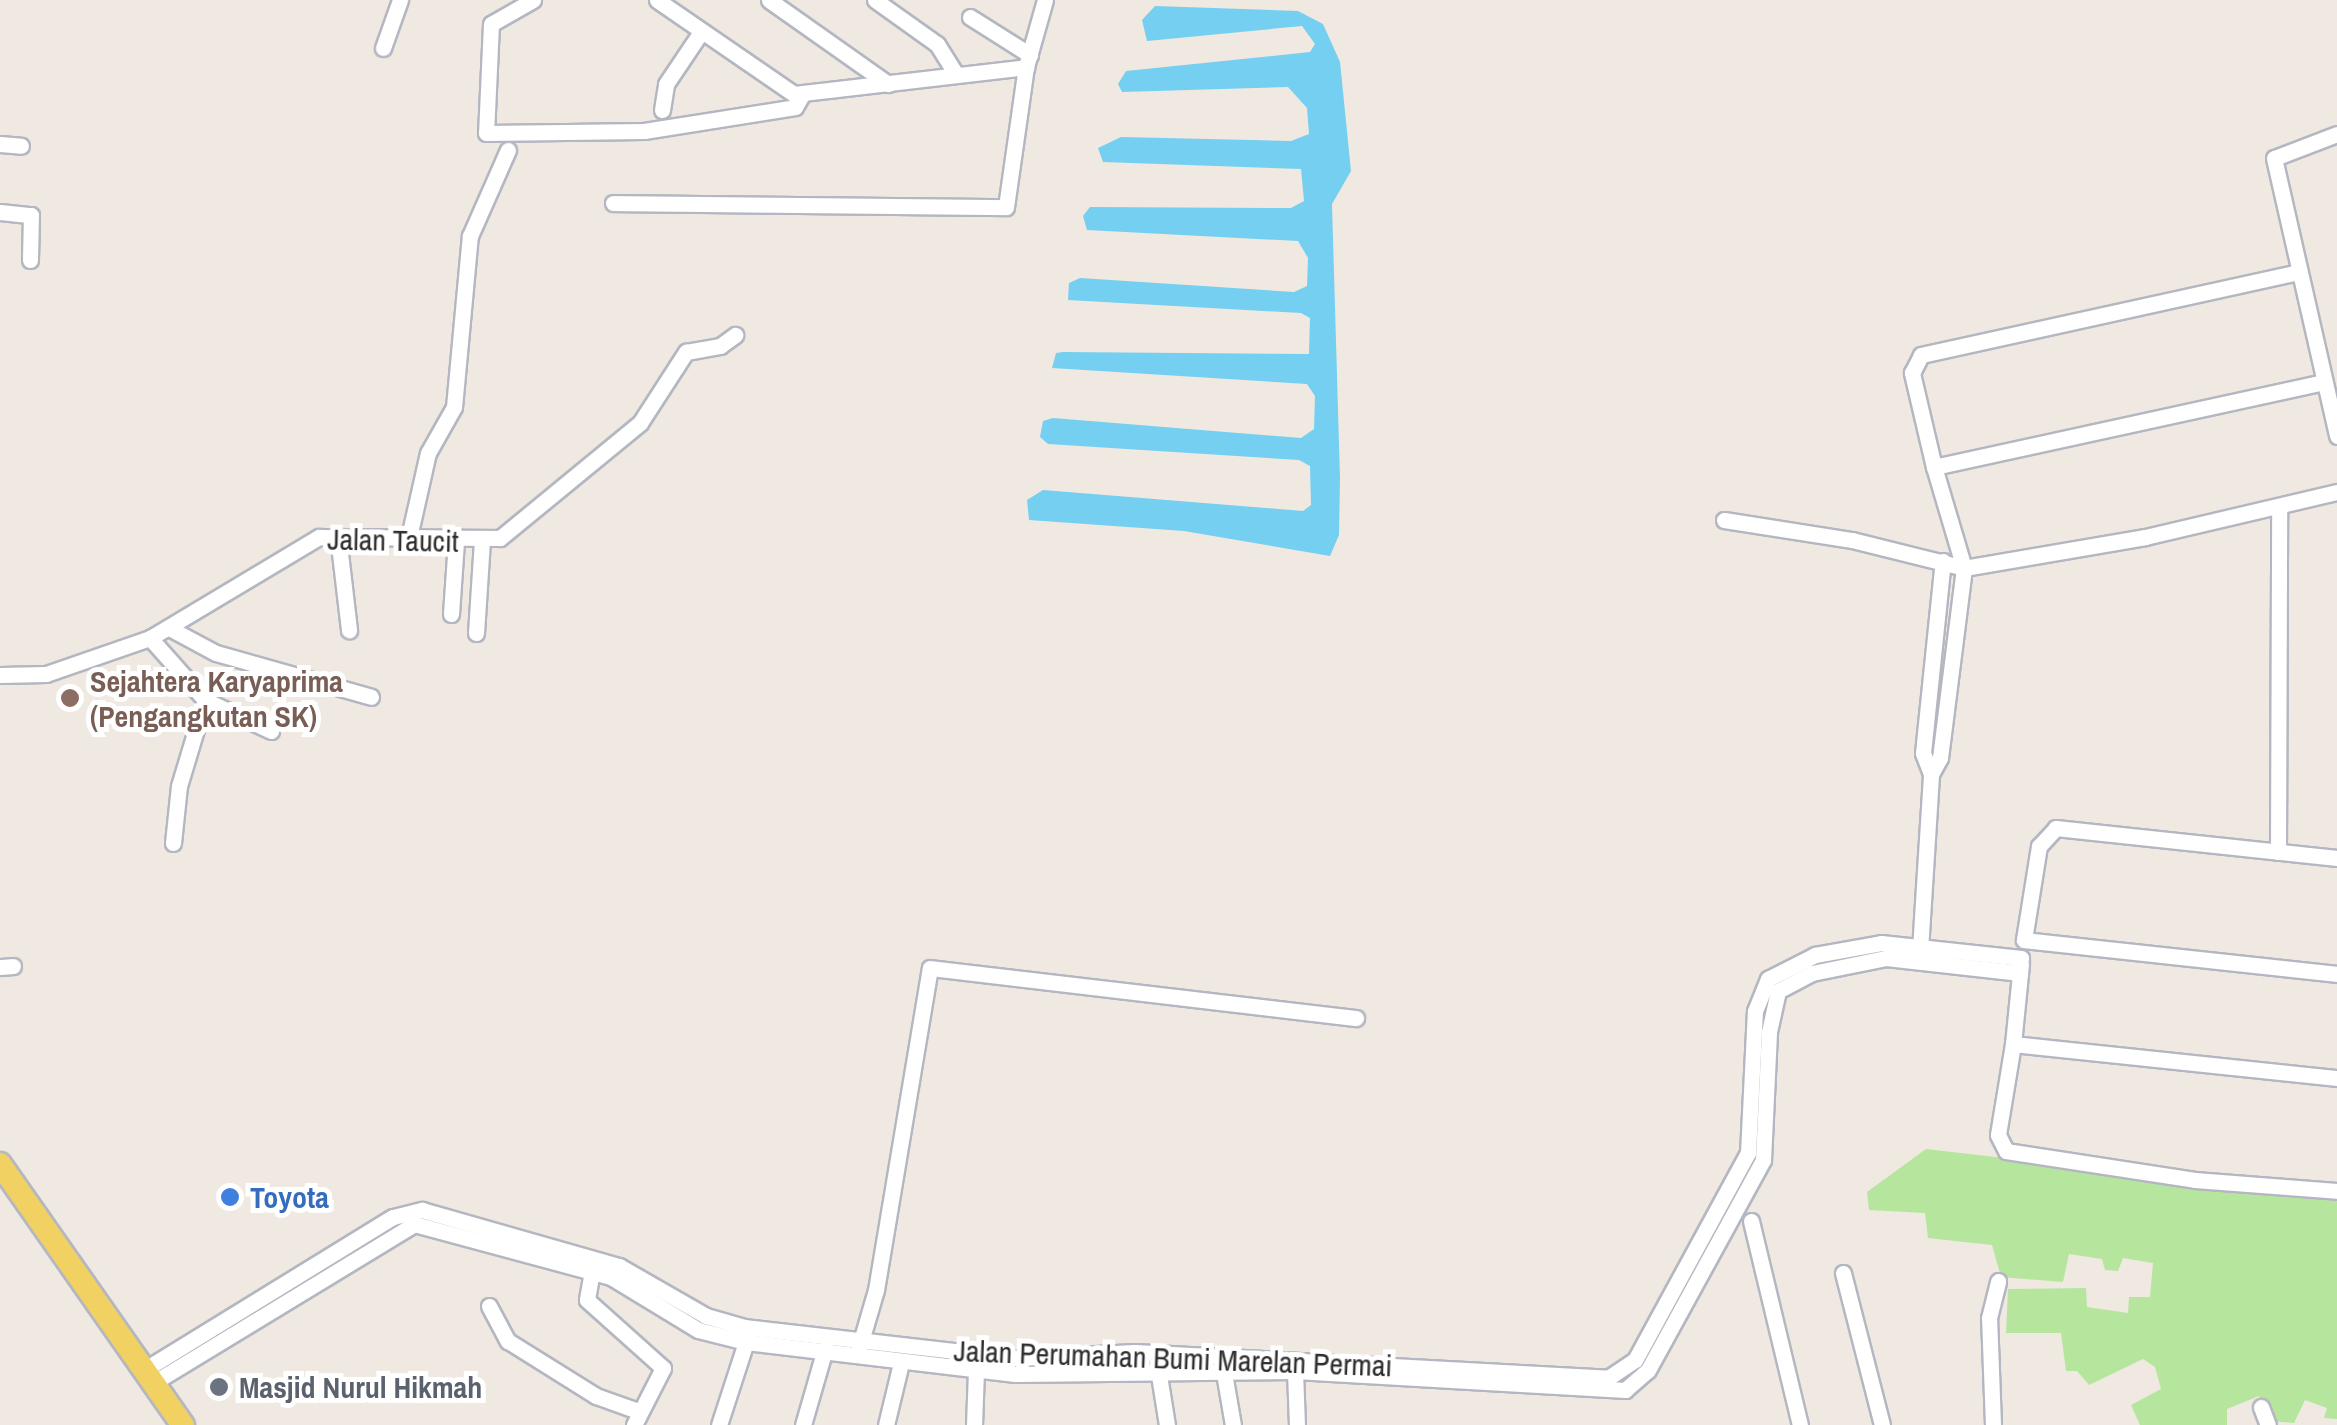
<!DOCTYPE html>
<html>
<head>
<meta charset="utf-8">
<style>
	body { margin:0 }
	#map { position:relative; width:2337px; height:1425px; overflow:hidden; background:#efe9e1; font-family:"Archivo Narrow",sans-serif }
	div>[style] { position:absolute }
	.green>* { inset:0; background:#b6e59e }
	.water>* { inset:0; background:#75cff0 }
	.roads { filter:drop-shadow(2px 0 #b4b7c1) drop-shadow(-2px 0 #b4b7c1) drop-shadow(0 2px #b4b7c1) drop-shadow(0 -2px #b4b7c1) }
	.minor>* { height:15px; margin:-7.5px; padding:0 7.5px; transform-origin:7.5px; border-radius:7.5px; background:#fff }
	.primary>* { height:22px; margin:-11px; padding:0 11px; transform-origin:11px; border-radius:11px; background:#f2d163 }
	.dots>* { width:28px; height:28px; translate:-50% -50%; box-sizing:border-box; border:5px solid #fff; border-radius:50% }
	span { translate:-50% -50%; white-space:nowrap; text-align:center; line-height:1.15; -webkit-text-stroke:10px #fff; paint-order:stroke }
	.street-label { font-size:30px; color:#2e2e2e }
	.education-label { font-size:30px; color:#785e54; font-weight:700 }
	.left { translate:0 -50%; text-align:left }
	.shop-label { font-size:30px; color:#366cbe; font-weight:700 }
	.worship-label { font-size:30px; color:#5b616d; font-weight:700 }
</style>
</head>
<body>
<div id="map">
	<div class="green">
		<div style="clip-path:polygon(1926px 1149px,2337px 1197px,2337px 1419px,2324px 1418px,2327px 1408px,2305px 1400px,2294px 1423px,2270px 1421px,2259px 1396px,2227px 1409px,2227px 1425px,2140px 1425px,2131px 1405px,2161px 1389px,2155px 1367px,2143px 1359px,2089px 1385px,2077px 1371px,2066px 1371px,2061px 1333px,2006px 1333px,2008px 1289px,2086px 1288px,2087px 1307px,2128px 1313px,2129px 1297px,2150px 1297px,2153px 1263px,2123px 1258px,2118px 1271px,2105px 1270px,2102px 1259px,2069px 1254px,2063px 1282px,2001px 1277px,1992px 1245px,1928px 1238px,1925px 1213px,1869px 1210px,1867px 1192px)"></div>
	</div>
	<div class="water">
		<div style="clip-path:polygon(1155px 6px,1298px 11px,1323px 24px,1340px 62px,1351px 171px,1332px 204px,1340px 478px,1339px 535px,1330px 556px,1184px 531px,1029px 520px,1027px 500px,1043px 490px,1303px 511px,1311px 505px,1310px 466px,1299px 460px,1048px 444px,1040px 437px,1043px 421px,1053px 418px,1301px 438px,1314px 429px,1315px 396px,1307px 384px,1052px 368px,1056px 353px,1063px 352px,1309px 354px,1310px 318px,1301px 313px,1068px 300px,1069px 283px,1080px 278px,1294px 292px,1307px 286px,1308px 258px,1298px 241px,1087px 230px,1083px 216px,1090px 207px,1291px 208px,1304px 201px,1301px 169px,1103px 162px,1098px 148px,1121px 137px,1291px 141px,1309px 134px,1307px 108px,1288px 87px,1122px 92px,1118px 84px,1126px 71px,1310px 52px,1315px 44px,1302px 26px,1147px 41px,1142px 20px)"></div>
	</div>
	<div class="roads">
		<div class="minor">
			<div style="left:533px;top:0;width:48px;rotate:150.3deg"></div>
			<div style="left:491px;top:24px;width:109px;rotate:92.6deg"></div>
			<div style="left:486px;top:133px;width:158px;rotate:-0.7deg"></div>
			<div style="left:644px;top:131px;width:153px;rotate:-9deg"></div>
			<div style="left:795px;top:107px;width:14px;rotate:-60deg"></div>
			<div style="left:657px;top:0;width:166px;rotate:34.5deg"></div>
			<div style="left:794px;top:94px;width:234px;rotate:-6.6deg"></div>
			<div style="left:769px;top:0;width:146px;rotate:35.2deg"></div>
			<div style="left:875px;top:0;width:76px;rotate:35.4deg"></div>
			<div style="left:937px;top:44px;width:36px;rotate:58deg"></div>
			<div style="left:970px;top:17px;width:71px;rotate:32.3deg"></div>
			<div style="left:383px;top:48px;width:51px;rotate:-70.5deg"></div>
			<div style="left:662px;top:110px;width:26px;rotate:-81deg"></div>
			<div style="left:666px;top:84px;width:63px;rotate:-56.1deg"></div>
			<div style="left:2337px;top:134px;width:67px;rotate:159.1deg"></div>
			<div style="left:2274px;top:158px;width:285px;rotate:77.2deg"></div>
			<div style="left:0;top:144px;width:21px;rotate:5deg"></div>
			<div style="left:613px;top:203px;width:393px;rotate:0.6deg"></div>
			<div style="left:1006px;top:207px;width:141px;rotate:-81.9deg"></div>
			<div style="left:1026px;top:67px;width:70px;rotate:-74.2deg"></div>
			<div style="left:0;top:212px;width:31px;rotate:6deg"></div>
			<div style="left:31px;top:215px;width:45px;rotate:91.3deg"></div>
			<div style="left:1934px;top:467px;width:97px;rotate:-103.2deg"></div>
			<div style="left:1912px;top:373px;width:20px;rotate:-63deg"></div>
			<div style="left:1921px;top:355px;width:385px;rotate:-12.4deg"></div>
			<div style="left:1724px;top:520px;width:130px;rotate:8.9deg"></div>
			<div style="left:1852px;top:540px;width:115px;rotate:14deg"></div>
			<div style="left:1964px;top:568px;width:184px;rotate:-9.7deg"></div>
			<div style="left:2145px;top:537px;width:197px;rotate:-13.2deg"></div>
			<div style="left:338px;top:536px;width:95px;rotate:83.3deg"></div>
			<div style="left:409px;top:537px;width:86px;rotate:-77.3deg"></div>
			<div style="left:428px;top:453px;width:53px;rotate:-60.5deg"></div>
			<div style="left:454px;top:407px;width:172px;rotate:-84.7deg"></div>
			<div style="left:470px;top:236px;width:94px;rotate:-66.2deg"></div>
			<div style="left:451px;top:614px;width:74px;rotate:-86.1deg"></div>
			<div style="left:171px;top:629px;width:51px;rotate:28.1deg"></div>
			<div style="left:216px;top:653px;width:161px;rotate:15.8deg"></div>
			<div style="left:476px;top:633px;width:92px;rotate:-86.3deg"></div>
			<div style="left:150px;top:638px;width:83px;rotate:48.4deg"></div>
			<div style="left:205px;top:700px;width:73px;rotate:25.2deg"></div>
			<div style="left:0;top:675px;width:46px;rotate:-1.2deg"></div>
			<div style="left:46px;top:674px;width:110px;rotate:-19.1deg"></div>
			<div style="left:150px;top:638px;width:197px;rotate:-30.9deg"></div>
			<div style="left:319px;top:537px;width:181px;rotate:0.3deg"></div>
			<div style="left:500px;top:538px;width:181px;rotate:-39.4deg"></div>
			<div style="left:640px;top:423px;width:85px;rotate:-57.1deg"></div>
			<div style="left:686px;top:352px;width:35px;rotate:-10deg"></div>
			<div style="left:720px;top:346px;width:19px;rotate:-36deg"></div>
			<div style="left:1931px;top:774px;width:22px;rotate:-111deg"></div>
			<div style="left:1923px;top:753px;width:193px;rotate:-84.1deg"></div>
			<div style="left:173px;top:843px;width:57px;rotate:-84deg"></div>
			<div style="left:179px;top:786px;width:90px;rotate:-73.2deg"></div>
			<div style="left:2278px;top:852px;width:344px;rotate:-89.8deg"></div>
			<div style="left:2337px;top:858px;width:283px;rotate:-173.9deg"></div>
			<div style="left:2056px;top:828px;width:25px;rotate:133deg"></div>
			<div style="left:2039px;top:846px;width:95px;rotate:99.1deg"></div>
			<div style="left:2024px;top:940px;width:315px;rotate:6.2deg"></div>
			<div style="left:1920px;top:950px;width:176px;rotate:-86.4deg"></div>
			<div style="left:1931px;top:774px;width:18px;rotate:-61deg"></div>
			<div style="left:1940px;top:758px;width:192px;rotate:-82.8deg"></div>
			<div style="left:1964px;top:568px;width:105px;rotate:-106.5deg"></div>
			<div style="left:1934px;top:467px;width:398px;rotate:-12.3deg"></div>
			<div style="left:2021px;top:964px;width:80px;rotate:95.7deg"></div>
			<div style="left:2013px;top:1044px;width:326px;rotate:6deg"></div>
			<div style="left:0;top:967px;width:13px;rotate:-4deg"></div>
			<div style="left:2013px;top:1044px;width:92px;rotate:99.4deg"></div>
			<div style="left:1998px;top:1135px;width:18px;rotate:63deg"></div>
			<div style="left:2006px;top:1151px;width:191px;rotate:8.7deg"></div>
			<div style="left:2195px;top:1180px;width:142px;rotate:4.4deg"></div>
			<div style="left:1751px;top:1221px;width:210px;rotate:76.5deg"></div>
			<div style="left:592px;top:1271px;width:29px;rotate:100deg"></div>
			<div style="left:587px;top:1300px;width:102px;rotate:41.8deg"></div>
			<div style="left:663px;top:1368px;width:64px;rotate:117deg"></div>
			<div style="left:1843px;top:1273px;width:157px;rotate:75.6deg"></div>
			<div style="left:489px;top:1306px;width:40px;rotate:62deg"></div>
			<div style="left:508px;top:1341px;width:104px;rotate:32deg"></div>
			<div style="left:596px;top:1396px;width:45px;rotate:19.7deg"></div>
			<div style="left:859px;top:1348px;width:60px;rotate:-73.7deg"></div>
			<div style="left:876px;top:1290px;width:326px;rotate:-80.5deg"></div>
			<div style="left:930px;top:968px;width:429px;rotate:6.7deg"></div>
			<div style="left:1158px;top:1369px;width:57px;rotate:80.9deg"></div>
			<div style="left:144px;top:1370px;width:292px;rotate:-31.6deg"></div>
			<div style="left:393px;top:1217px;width:30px;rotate:-14deg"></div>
			<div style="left:422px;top:1210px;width:205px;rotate:15.9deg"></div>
			<div style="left:619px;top:1266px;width:100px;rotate:29.9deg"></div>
			<div style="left:706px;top:1316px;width:40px;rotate:16deg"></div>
			<div style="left:744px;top:1327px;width:275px;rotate:6.5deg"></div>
			<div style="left:1017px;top:1358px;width:118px;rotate:-2.9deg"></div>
			<div style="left:1135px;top:1352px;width:474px;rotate:3.1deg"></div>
			<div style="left:1608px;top:1378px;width:32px;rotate:-34deg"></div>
			<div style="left:1635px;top:1360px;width:236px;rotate:-61.4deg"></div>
			<div style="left:1748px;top:1153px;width:142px;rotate:-87.2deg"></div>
			<div style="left:1755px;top:1011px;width:35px;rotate:-68deg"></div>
			<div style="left:1768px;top:979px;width:53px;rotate:-27.1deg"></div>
			<div style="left:1815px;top:955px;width:67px;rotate:-10.3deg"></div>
			<div style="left:1881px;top:943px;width:141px;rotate:6.1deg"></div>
			<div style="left:1295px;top:1371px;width:54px;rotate:87.9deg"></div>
			<div style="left:1224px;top:1373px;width:53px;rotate:80.2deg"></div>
			<div style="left:153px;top:1383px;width:306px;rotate:-31.3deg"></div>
			<div style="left:414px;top:1224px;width:204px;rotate:15.1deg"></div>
			<div style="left:611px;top:1277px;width:102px;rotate:31.3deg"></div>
			<div style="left:698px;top:1330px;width:49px;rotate:14deg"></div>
			<div style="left:746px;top:1342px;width:271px;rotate:6.8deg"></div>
			<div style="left:1015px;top:1374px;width:280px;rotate:-0.6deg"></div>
			<div style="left:1295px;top:1371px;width:331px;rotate:3.3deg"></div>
			<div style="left:1625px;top:1390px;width:30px;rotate:-41deg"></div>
			<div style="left:1648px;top:1370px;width:239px;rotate:-61.3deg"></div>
			<div style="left:1763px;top:1160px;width:128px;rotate:-87.3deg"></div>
			<div style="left:1769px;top:1032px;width:42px;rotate:-77.6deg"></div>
			<div style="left:1778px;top:991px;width:38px;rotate:-28deg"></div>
			<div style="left:1812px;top:973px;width:76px;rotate:-11.5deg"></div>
			<div style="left:1886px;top:958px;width:135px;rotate:6.4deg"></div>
			<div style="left:2261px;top:1407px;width:19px;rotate:69deg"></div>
			<div style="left:719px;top:1425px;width:87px;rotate:-72deg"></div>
			<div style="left:803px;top:1425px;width:79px;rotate:-73.9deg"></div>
			<div style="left:886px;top:1425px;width:64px;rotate:-76.4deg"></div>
			<div style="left:974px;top:1425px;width:54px;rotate:-87.9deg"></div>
			<div style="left:1993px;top:1425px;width:107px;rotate:-92.1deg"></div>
			<div style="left:1989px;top:1318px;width:38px;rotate:-76deg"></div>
		</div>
		<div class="primary">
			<div style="left:0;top:1164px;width:319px;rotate:55deg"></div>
		</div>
	</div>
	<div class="dots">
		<div style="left:70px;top:698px;background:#8d6e63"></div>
		<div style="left:230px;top:1197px;background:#3f7fe0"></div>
		<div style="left:219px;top:1387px;background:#6b7280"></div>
	</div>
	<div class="street-label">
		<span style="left:393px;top:540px;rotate:1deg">Jalan Taucit</span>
		<span style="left:1173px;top:1358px;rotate:2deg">Jalan Perumahan Bumi Marelan Permai</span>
	</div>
	<div class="education-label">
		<span class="left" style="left:90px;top:698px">Sejahtera Karyaprima<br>(Pengangkutan SK)</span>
	</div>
	<div class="shop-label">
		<span class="left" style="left:250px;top:1197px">Toyota</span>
	</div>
	<div class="worship-label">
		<span class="left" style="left:239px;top:1387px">Masjid Nurul Hikmah</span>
	</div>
</div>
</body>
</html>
